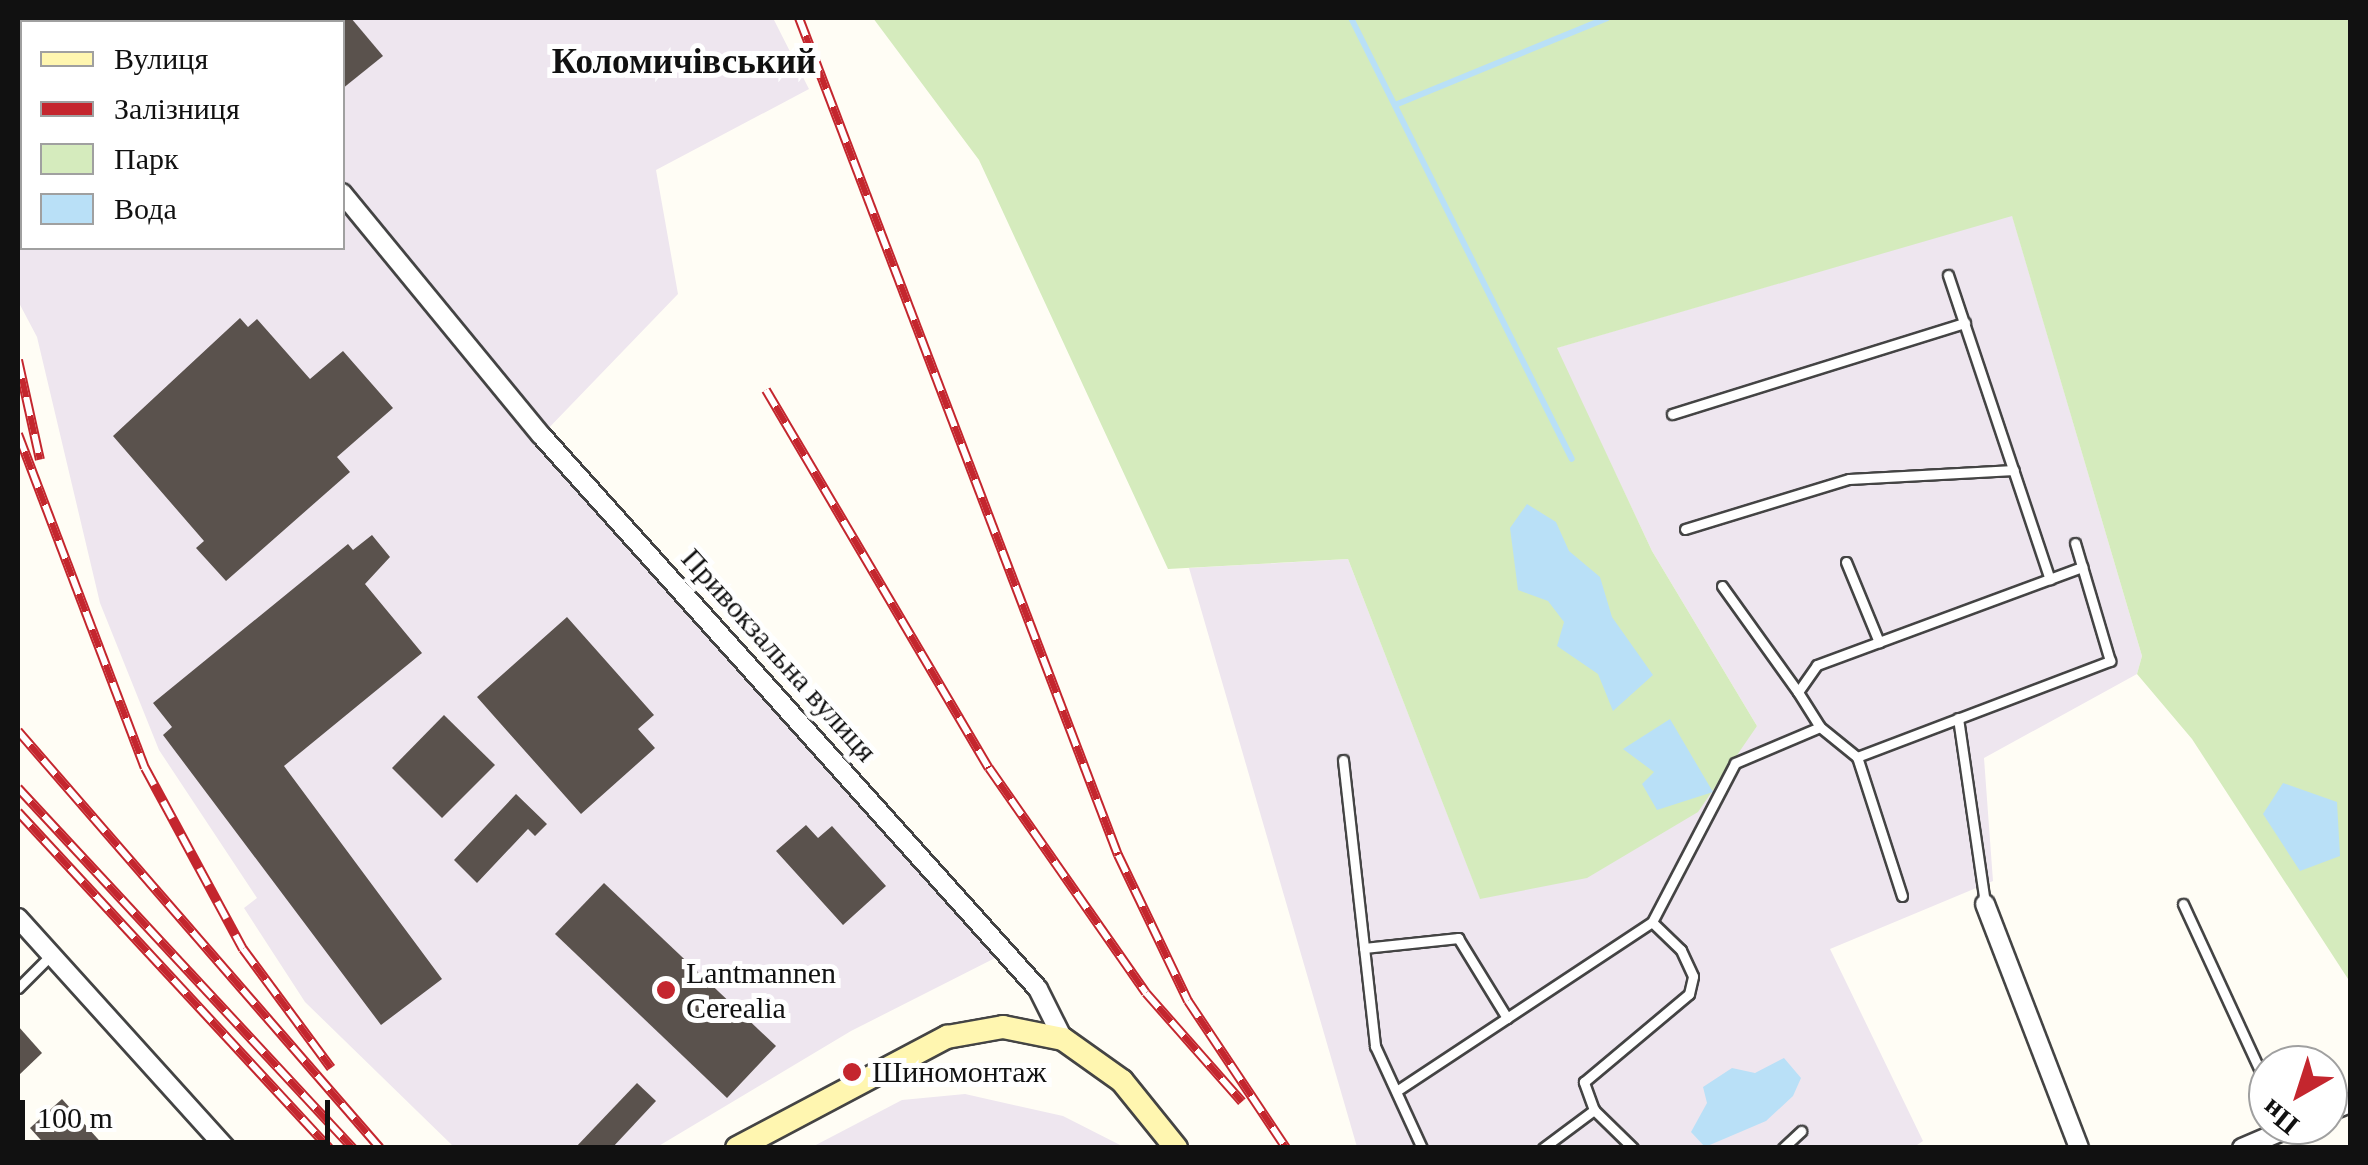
<!DOCTYPE html>
<html>
<head>
<meta charset="utf-8">
<style>
	body { margin:0 }
	#map { position:relative; width:2368px; height:1165px; overflow:hidden; background:#fffdf5; font-family:Georgia,serif }
	div>[style] { position:absolute }
	.industrial>* { inset:0; background:#eee6ef }
	.green>* { inset:0; background:#d5ebbd }
	.water>* { inset:0; background:#b9e0f7 }
	.stream>* { height:6px; margin:-3px; padding:0 3px; transform-origin:3px; border-radius:3px; background:#b9e0f7 }
	.building>* { inset:0; background:#5a524d }
	.roads { filter:drop-shadow(2px 0 #444) drop-shadow(-2px 0 #444) drop-shadow(0 2px #444) drop-shadow(0 -2px #444) }
	.service>* { height:9px; margin:-4.5px; padding:0 4.5px; transform-origin:4.5px; border-radius:4.5px; background:#fff }
	.minor>* { height:18px; margin:-9px; padding:0 9px; transform-origin:9px; border-radius:9px; background:#fff }
	.secondary>* { height:22px; margin:-11px; padding:0 11px; transform-origin:11px; border-radius:11px; background:#fff6b0 }
	.rail>* { height:10px; margin-top:-5px; transform-origin:0; background:repeating-linear-gradient(90deg,#fff 0 19px,#c4262e 0 38px); box-sizing:border-box; border-block:2px solid #c4262e }
	.dots>* { width:28px; height:28px; translate:-50% -50%; box-sizing:border-box; border:5px solid #fff; border-radius:50% }
	span { translate:-50% -50%; white-space:nowrap; text-align:center; line-height:1.15; -webkit-text-stroke:10px #fff; paint-order:stroke }
	.street-label { font-size:30px; color:#111 }
	.poi-label { font-size:30px; color:#111 }
	.left { translate:0 -50%; text-align:left }
	.quarter-label { font-size:35px; color:#111; font-weight:700 }
	.frame { position:absolute; inset:0; border:20px solid #111; pointer-events:none }
	.legend { position:absolute; left:20px; top:20px; width:325px; height:230px; box-sizing:border-box; background:#fff; border:2px solid #a0a0a0; margin:0; padding:12px 18px; list-style:none; font-size:30px; color:#111 }
	.legend li { display:flex; align-items:center; gap:20px; height:50px }
	.legend b { width:50px; border:2px solid #a0a0a0 }
	.north { position:absolute; left:2248px; top:1045px; width:100px; height:100px; box-sizing:border-box; background:#fff; border:2px solid #a0a0a0; border-radius:50%; rotate:219deg; font-size:28px; font-weight:700; line-height:40px; text-align:center; color:#111 }
	.north::after { content:''; display:block; margin:auto; width:35px; height:45px; background:#c4262e; clip-path:polygon(50% 0,100% 100%,50% 72%,0 100%) }
	.scale { position:absolute; left:20px; top:1100px; width:310px; height:45px; box-sizing:border-box; border:5px solid #111; border-top:0; padding-left:12px; font-size:30px; line-height:35px; white-space:nowrap; color:#111; -webkit-text-stroke:8px #fff; paint-order:stroke }
</style>
</head>
<body>
<div id="map">
	<div class="industrial">
		<div style="clip-path:polygon(evenodd,18px 18px,773px 18px,809px 89px,656px 170px,678px 294px,542px 435px,1005px 953px,851px 1031px,657px 1147px,454px 1147px,305px 1002px,244px 908px,257px 898px,159px 750px,100px 603px,37px 337px,18px 301px,18px 18px,22px 22px,342px 22px,342px 248px,22px 248px,22px 22px)"></div>
		<div style="clip-path:polygon(2012px 215px,2142px 656px,2137px 674px,1984px 758px,1993px 881px,1830px 949px,1923px 1141px,1914px 1147px,1357px 1147px,1189px 568px,1348px 559px,1480px 898px,1757px 726px,1652px 551px,1556px 348px)"></div>
		<div style="clip-path:polygon(965px 1094px,1063px 1116px,1124px 1147px,812px 1147px,902px 1100px)"></div>
	</div>
	<div class="green">
		<div style="clip-path:polygon(873px 18px,2350px 18px,2350px 982px,2192px 739px,2137px 674px,2142px 656px,2012px 216px,1557px 348px,1652px 551px,1757px 726px,1698px 812px,1587px 878px,1480px 899px,1348px 559px,1168px 569px,979px 160px)"></div>
	</div>
	<div class="water">
		<div style="clip-path:polygon(1527px 504px,1556px 522px,1569px 551px,1600px 577px,1612px 617px,1653px 675px,1613px 711px,1598px 674px,1557px 646px,1564px 622px,1548px 601px,1518px 590px,1510px 528px)"></div>
		<div style="clip-path:polygon(1670px 719px,1713px 792px,1657px 810px,1642px 784px,1654px 772px,1623px 749px)"></div>
		<div style="clip-path:polygon(2283px 783px,2337px 802px,2340px 856px,2300px 871px,2263px 814px)"></div>
		<div style="clip-path:polygon(1784px 1058px,1801px 1078px,1793px 1096px,1766px 1121px,1705px 1147px,1691px 1132px,1707px 1103px,1703px 1087px,1732px 1068px,1755px 1073px)"></div>
	</div>
	<div class="stream">
		<div style="left:1351px;top:18px;width:493px;rotate:63.4deg"></div>
		<div style="left:1395px;top:105px;width:229px;rotate:-22.3deg"></div>
	</div>
	<div class="building">
		<div style="clip-path:polygon(342px 18px,351px 18px,383px 56px,342px 89px)"></div>
		<div style="clip-path:polygon(240px 318px,248px 327px,257px 319px,310px 379px,343px 351px,393px 408px,337px 457px,350px 472px,226px 581px,196px 548px,204px 541px,113px 436px)"></div>
		<div style="clip-path:polygon(372px 535px,390px 557px,365px 584px,422px 653px,284px 766px,442px 979px,381px 1025px,163px 735px,172px 727px,153px 703px,348px 544px,353px 550px)"></div>
		<div style="clip-path:polygon(567px 617px,654px 715px,638px 729px,655px 748px,581px 814px,477px 697px)"></div>
		<div style="clip-path:polygon(444px 715px,495px 765px,442px 818px,392px 768px)"></div>
		<div style="clip-path:polygon(516px 794px,547px 824px,535px 836px,528px 829px,477px 883px,454px 860px)"></div>
		<div style="clip-path:polygon(806px 825px,818px 838px,832px 826px,886px 886px,843px 925px,776px 851px)"></div>
		<div style="clip-path:polygon(604px 883px,776px 1046px,727px 1098px,555px 934px)"></div>
		<div style="clip-path:polygon(18px 1026px,42px 1053px,18px 1076px)"></div>
		<div style="clip-path:polygon(637px 1083px,656px 1101px,612px 1148px,575px 1148px)"></div>
		<div style="clip-path:polygon(62px 1099px,106px 1148px,48px 1148px,30px 1128px)"></div>
	</div>
	<div class="roads">
		<div class="service">
			<div style="left:1948px;top:275px;width:321px;rotate:71.5deg"></div>
			<div style="left:1672px;top:414px;width:307px;rotate:-17.3deg"></div>
			<div style="left:1685px;top:529px;width:171px;rotate:-17deg"></div>
			<div style="left:1849px;top:479px;width:165px;rotate:-3.1deg"></div>
			<div style="left:1846px;top:562px;width:87px;rotate:67.6deg"></div>
			<div style="left:1722px;top:586px;width:130px;rotate:54.4deg"></div>
			<div style="left:1958px;top:718px;width:188px;rotate:81.7deg"></div>
			<div style="left:1857px;top:757px;width:271px;rotate:-20.8deg"></div>
			<div style="left:2110px;top:661px;width:123px;rotate:-106.5deg"></div>
			<div style="left:1343px;top:760px;width:288px;rotate:83.6deg"></div>
			<div style="left:1375px;top:1046px;width:112px;rotate:65.3deg"></div>
			<div style="left:1902px;top:896px;width:146px;rotate:-107.9deg"></div>
			<div style="left:1857px;top:757px;width:48px;rotate:-141deg"></div>
			<div style="left:1820px;top:727px;width:41px;rotate:-122.2deg"></div>
			<div style="left:1798px;top:692px;width:33px;rotate:-55deg"></div>
			<div style="left:1817px;top:665px;width:283px;rotate:-20.3deg"></div>
			<div style="left:2183px;top:904px;width:203px;rotate:65.2deg"></div>
			<div style="left:1364px;top:948px;width:95px;rotate:-6.1deg"></div>
			<div style="left:1458px;top:938px;width:94px;rotate:58.5deg"></div>
			<div style="left:18px;top:988px;width:47px;rotate:-45deg"></div>
			<div style="left:1398px;top:1090px;width:305px;rotate:-33.5deg"></div>
			<div style="left:1652px;top:922px;width:179px;rotate:-62.4deg"></div>
			<div style="left:1735px;top:763px;width:92px;rotate:-23deg"></div>
			<div style="left:1543px;top:1148px;width:64px;rotate:-36.7deg"></div>
			<div style="left:1633px;top:1148px;width:54px;rotate:-135.7deg"></div>
			<div style="left:1594px;top:1110px;width:30px;rotate:-110deg"></div>
			<div style="left:1584px;top:1082px;width:137px;rotate:-40deg"></div>
			<div style="left:1689px;top:994px;width:18px;rotate:-77deg"></div>
			<div style="left:1693px;top:976px;width:29px;rotate:-115deg"></div>
			<div style="left:1681px;top:950px;width:40px;rotate:-136deg"></div>
			<div style="left:1783px;top:1148px;width:25px;rotate:-43deg"></div>
		</div>
		<div class="minor">
			<div style="left:198px;top:18px;width:6px;rotate:45deg"></div>
			<div style="left:342px;top:193px;width:313px;rotate:50.6deg"></div>
			<div style="left:541px;top:435px;width:744px;rotate:48.1deg"></div>
			<div style="left:1038px;top:989px;width:56px;rotate:63.4deg"></div>
			<div style="left:1985px;top:904px;width:261px;rotate:68.9deg"></div>
			<div style="left:18px;top:918px;width:310px;rotate:47.9deg"></div>
			<div style="left:2328px;top:1112px;width:24px;rotate:-22deg"></div>
			<div style="left:2242px;top:1148px;width:59px;rotate:-23.1deg"></div>
		</div>
		<div class="secondary">
			<div style="left:737px;top:1148px;width:238px;rotate:-27.9deg"></div>
			<div style="left:947px;top:1037px;width:57px;rotate:-10.1deg"></div>
			<div style="left:1003px;top:1027px;width:61px;rotate:11.3deg"></div>
			<div style="left:1063px;top:1039px;width:72px;rotate:35.4deg"></div>
			<div style="left:1122px;top:1081px;width:86px;rotate:51.1deg"></div>
		</div>
	</div>
	<div class="rail">
		<div style="left:799px;top:18px;width:896px;rotate:69.14deg"></div>
		<div style="left:1118px;top:855px;width:162px;rotate:64.4deg"></div>
		<div style="left:1188px;top:1001px;width:177px;rotate:56.3deg"></div>
		<div style="left:18px;top:360px;width:102px;rotate:77.6deg"></div>
		<div style="left:766px;top:390px;width:439px;rotate:59.5deg"></div>
		<div style="left:989px;top:768px;width:274px;rotate:55.1deg"></div>
		<div style="left:1146px;top:993px;width:145px;rotate:48.6deg"></div>
		<div style="left:18px;top:434px;width:357px;rotate:69.2deg"></div>
		<div style="left:145px;top:768px;width:206px;rotate:61.6deg"></div>
		<div style="left:243px;top:949px;width:148px;rotate:53.5deg"></div>
		<div style="left:18px;top:731px;width:552px;rotate:49.04deg"></div>
		<div style="left:18px;top:788px;width:492px;rotate:47.1deg"></div>
		<div style="left:18px;top:812px;width:458px;rotate:47.2deg"></div>
	</div>
	<div class="dots">
		<div style="left:666px;top:990px;background:#c4262e"></div>
		<div style="left:852px;top:1072px;background:#c4262e"></div>
	</div>
	<div class="street-label">
		<span style="left:779px;top:655px;rotate:48deg">Привокзальна вулиця</span>
	</div>
	<div class="poi-label">
		<span class="left" style="left:686px;top:990px">Lantmannen<br>Cerealia</span>
		<span class="left" style="left:872px;top:1072px">Шиномонтаж</span>
	</div>
	<div class="quarter-label">
		<span style="left:684px;top:62px">Коломичівський</span>
	</div>
	<div class="frame"></div>
	<ul class="legend">
	<li><b style="height:12px;background:#fff6b0"></b>Вулиця</li>
	<li><b style="height:12px;background:#c4262e"></b>Залізниця</li>
	<li><b style="height:28px;background:#d5ebbd"></b>Парк</li>
	<li><b style="height:28px;background:#b9e0f7"></b>Вода</li>
	</ul>
	<div class="north">Пн</div>
	<div class="scale">100 m</div>
</div>
</body>
</html>
